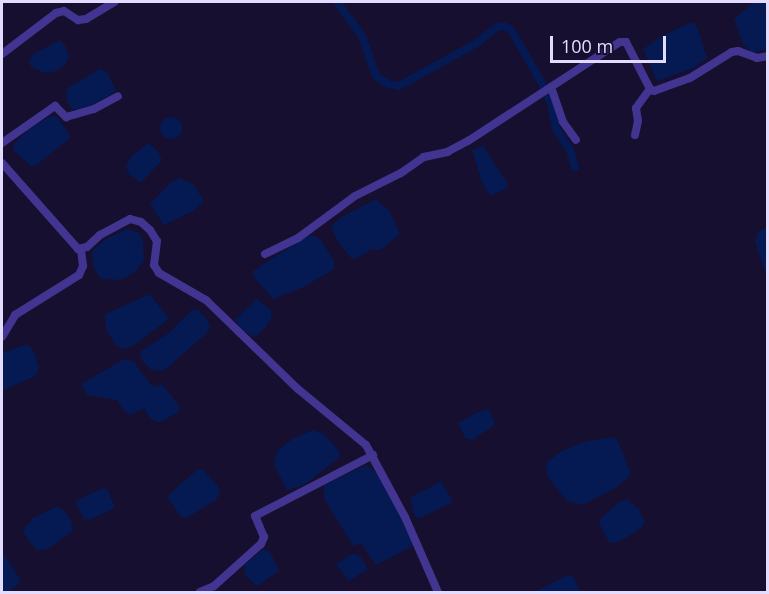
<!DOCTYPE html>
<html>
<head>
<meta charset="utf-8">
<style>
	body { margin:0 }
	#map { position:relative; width:769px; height:594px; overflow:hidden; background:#170f2f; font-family:"Open Sans",sans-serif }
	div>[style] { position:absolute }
	.water>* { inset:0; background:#051952 }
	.round { border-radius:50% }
	.canal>* { height:8px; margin:-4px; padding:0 4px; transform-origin:4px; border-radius:4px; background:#051952 }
	.street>* { height:8px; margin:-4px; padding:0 4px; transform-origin:4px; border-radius:4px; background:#423592 }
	span { translate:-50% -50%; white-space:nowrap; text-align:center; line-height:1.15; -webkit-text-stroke:4.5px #170f2f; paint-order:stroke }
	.frame { position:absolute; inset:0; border:3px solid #e4dcff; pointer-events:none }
	.scale { position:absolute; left:550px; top:36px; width:116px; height:27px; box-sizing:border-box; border:3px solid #e4dcff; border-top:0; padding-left:8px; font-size:18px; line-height:21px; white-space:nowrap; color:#e4dcff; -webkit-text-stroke:4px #170f2f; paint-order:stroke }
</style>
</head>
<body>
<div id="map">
	<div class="water">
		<div style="clip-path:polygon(754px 2px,767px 2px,767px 49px,753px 53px,743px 44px,734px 19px)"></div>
		<div style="clip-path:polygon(689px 23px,694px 23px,697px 27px,707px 58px,694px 68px,657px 81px,643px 49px,660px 37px)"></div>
		<div style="clip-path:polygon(60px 40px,66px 47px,69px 58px,65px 65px,56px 71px,45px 73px,31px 67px,29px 61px,33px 54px)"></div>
		<div style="clip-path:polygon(100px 69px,107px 72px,116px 91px,93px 105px,73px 110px,67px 102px,66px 89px)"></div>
		<div style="clip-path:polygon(52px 115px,58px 118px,71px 137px,37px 165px,31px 166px,14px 151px,13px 145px,29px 129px)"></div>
		<div class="round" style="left:160px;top:117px;width:22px;height:22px"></div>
		<div style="clip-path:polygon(149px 143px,159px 153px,162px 160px,141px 183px,129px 174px,126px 166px,132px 155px)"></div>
		<div style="clip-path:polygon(483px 146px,508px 184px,508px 187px,494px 195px,490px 195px,483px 185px,472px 150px)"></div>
		<div style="clip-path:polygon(180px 178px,194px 185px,204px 201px,193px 211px,164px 225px,150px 204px,171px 182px)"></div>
		<div style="clip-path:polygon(376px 199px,390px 212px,400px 234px,380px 250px,372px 249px,355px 259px,351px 258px,337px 240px,331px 226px,341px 217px)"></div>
		<div style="clip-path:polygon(767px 227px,768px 227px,767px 276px,755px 242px,758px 232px)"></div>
		<div style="clip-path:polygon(126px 229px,138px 232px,143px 239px,144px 261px,135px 272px,121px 280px,101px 279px,94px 269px,92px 251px,106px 239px)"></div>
		<div style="clip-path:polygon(307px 236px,316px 236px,322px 242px,334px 261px,334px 269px,304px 287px,273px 299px,254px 277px,253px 271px)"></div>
		<div style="clip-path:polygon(150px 294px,169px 319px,134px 345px,127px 349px,117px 347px,106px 330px,105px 314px)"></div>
		<div style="clip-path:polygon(257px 299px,270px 309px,272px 317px,265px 328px,255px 337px,244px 332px,235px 320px)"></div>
		<div style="clip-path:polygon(192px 310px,198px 310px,208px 321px,210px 328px,207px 333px,168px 367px,161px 371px,151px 370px,140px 357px,141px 351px,169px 333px)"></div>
		<div style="clip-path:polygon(27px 344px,33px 350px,39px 367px,38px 372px,33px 377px,2px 391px,2px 353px)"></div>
		<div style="clip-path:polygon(124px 359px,133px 361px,151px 385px,156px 387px,162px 384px,181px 408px,177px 413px,159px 423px,150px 418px,144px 408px,130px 415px,124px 411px,117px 400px,87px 395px,81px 384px)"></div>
		<div style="clip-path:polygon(489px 409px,495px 425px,472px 440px,465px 438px,458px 423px,478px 412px)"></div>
		<div style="clip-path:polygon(314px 430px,325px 435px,339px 451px,339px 458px,304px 485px,287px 490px,275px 467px,275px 456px,279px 449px,294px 438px)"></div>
		<div style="clip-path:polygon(615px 437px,619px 443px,631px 475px,617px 487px,583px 505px,567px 501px,548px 477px,546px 469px,548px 461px,562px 451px,587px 441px)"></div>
		<div style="clip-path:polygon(366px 465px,377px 473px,415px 545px,376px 565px,361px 543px,353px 546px,324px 498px,324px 485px)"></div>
		<div style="clip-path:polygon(198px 469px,203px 470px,218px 486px,220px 493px,216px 500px,187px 518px,181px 517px,167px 496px)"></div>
		<div style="clip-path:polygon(441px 481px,452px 500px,451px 503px,420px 518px,415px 517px,410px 498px)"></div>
		<div style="clip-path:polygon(103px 488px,108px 490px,115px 508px,89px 520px,84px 519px,75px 501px)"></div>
		<div style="clip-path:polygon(627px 499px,638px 508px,645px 522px,642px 527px,626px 538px,615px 543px,609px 542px,599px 523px,600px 519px,618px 503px)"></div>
		<div style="clip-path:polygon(56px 507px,62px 508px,71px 520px,73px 531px,48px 549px,36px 550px,23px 532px,25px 527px,33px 518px)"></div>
		<div style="clip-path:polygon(263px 549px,271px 553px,279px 571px,259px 585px,255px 585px,245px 574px,244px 565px)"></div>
		<div style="clip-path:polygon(2px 550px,21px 581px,10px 592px,2px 592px)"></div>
		<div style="clip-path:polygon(354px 553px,361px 557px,368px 569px,349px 581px,336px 564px)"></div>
		<div style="clip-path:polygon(568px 575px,573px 577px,581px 592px,534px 592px)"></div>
	</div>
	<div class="canal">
		<div style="left:337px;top:2px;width:42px;rotate:53.7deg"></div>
		<div style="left:362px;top:36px;width:42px;rotate:70.7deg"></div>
		<div style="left:376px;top:76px;width:14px;rotate:34deg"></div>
		<div style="left:388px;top:84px;width:11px;rotate:10deg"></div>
		<div style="left:399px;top:86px;width:89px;rotate:-28.9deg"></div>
		<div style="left:477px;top:43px;width:26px;rotate:-39deg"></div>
		<div style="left:497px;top:27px;width:7px;rotate:-8deg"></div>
		<div style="left:504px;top:26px;width:8px;rotate:30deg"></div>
		<div style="left:511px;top:30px;width:61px;rotate:59.7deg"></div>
		<div style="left:542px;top:83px;width:22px;rotate:66deg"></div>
		<div style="left:551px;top:103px;width:25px;rotate:79deg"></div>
		<div style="left:556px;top:128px;width:26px;rotate:58deg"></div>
		<div style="left:570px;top:150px;width:18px;rotate:74deg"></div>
	</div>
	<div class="street">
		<div style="left:2px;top:54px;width:68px;rotate:-37.2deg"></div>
		<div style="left:56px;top:13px;width:8px;rotate:-14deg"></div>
		<div style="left:64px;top:11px;width:17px;rotate:33deg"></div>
		<div style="left:78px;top:20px;width:8px;rotate:-7deg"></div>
		<div style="left:86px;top:19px;width:33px;rotate:-31deg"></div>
		<div style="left:551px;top:87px;width:37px;rotate:71deg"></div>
		<div style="left:563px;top:122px;width:22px;rotate:54deg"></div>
		<div style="left:635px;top:135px;width:14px;rotate:-78deg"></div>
		<div style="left:638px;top:121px;width:13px;rotate:-99deg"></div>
		<div style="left:636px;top:108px;width:24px;rotate:-54deg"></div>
		<div style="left:2px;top:143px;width:65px;rotate:-34.9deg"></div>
		<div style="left:55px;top:106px;width:16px;rotate:45deg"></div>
		<div style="left:66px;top:117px;width:29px;rotate:-16deg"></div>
		<div style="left:94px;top:109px;width:27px;rotate:-28deg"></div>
		<div style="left:2px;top:163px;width:115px;rotate:48.5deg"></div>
		<div style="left:78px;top:249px;width:9px;rotate:-13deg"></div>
		<div style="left:87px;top:247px;width:18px;rotate:-43deg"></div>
		<div style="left:100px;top:235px;width:34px;rotate:-28deg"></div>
		<div style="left:130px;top:219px;width:11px;rotate:15deg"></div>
		<div style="left:141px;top:222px;width:12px;rotate:42deg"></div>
		<div style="left:150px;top:230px;width:13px;rotate:58deg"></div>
		<div style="left:157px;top:241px;width:24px;rotate:97deg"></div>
		<div style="left:154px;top:265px;width:9px;rotate:58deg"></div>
		<div style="left:159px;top:273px;width:54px;rotate:29.9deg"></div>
		<div style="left:206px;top:300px;width:128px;rotate:44.1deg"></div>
		<div style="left:298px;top:389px;width:88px;rotate:39.5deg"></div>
		<div style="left:366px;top:445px;width:82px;rotate:61.6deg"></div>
		<div style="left:405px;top:517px;width:82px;rotate:66.3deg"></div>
		<div style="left:265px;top:254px;width:37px;rotate:-26deg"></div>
		<div style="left:298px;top:238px;width:71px;rotate:-36.4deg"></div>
		<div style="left:355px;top:196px;width:51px;rotate:-26.6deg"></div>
		<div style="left:401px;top:173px;width:28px;rotate:-35deg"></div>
		<div style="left:424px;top:157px;width:24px;rotate:-12deg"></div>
		<div style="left:447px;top:152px;width:24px;rotate:-28deg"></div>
		<div style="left:468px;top:141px;width:181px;rotate:-33.1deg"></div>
		<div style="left:620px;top:42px;width:6px"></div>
		<div style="left:626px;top:42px;width:53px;rotate:62.9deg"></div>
		<div style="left:650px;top:89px;width:4px;rotate:27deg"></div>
		<div style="left:654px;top:91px;width:38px;rotate:-20deg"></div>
		<div style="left:690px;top:78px;width:49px;rotate:-31.8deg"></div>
		<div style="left:732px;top:52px;width:6px;rotate:-9deg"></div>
		<div style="left:738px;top:51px;width:20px;rotate:20deg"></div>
		<div style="left:757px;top:58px;width:11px;rotate:-10deg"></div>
		<div style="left:2px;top:337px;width:26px;rotate:-59deg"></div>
		<div style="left:15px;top:315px;width:75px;rotate:-32deg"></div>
		<div style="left:79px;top:275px;width:10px;rotate:-66deg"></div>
		<div style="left:83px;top:266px;width:16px;rotate:-97deg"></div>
		<div style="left:200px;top:592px;width:15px;rotate:-23deg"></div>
		<div style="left:214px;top:586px;width:63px;rotate:-41.8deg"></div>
		<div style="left:261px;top:544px;width:8px;rotate:-67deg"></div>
		<div style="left:264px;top:537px;width:23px;rotate:-113deg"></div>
		<div style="left:255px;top:516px;width:133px;rotate:-27.3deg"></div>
	</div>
	<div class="frame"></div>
	<div class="scale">100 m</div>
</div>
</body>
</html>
